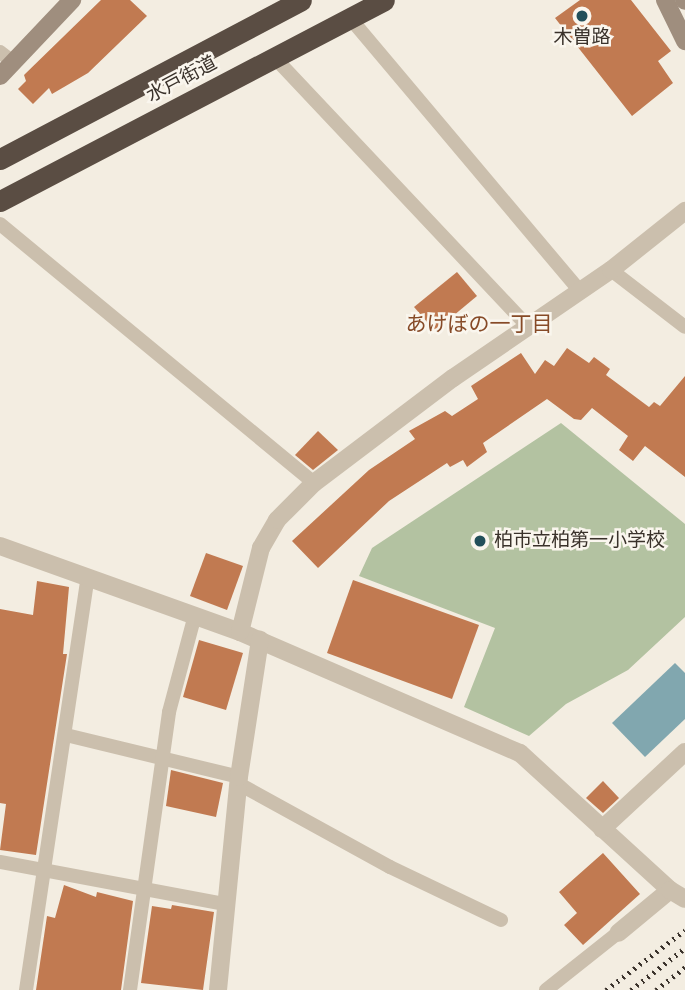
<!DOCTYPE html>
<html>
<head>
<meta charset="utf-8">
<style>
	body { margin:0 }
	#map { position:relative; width:685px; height:990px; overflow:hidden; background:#f3ede1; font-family:Signika,"Noto Sans JP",sans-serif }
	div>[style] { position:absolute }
	.green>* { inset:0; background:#b3c2a1 }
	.water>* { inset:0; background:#81a7af }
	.building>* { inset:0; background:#c17a51 }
	.lane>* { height:14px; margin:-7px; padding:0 7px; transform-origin:7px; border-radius:7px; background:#cbbfad }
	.street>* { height:18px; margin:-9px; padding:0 9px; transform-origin:9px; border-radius:9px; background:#cbbfad }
	.secondary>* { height:18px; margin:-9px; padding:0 9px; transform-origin:9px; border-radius:9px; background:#9f8e7e }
	.highway>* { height:21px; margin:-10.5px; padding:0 10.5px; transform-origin:10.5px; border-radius:10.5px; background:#5a4d43 }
	.rail>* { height:5px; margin-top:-2.5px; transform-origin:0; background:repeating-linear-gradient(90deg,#3a322b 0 2px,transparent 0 7px) }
	.dots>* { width:19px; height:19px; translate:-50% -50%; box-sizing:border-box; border:4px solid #faf6ee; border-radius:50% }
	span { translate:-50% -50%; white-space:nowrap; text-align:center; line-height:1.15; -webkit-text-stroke:5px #faf6ee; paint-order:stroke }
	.poi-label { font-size:19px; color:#3a322b }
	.left { translate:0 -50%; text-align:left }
	.street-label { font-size:19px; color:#3a322b }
	.neighbourhood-label { font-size:21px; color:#864a27 }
</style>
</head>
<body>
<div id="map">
	<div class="green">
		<div style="clip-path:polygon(561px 423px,685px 524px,685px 617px,628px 670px,566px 704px,529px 736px,464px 707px,495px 628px,359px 576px,372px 548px)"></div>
	</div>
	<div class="water">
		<div style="clip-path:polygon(675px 663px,685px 673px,685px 719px,645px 757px,612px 723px)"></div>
	</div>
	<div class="building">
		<div style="clip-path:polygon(101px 0,130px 0,147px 16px,88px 73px,52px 94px,49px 88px,33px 104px,18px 89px,26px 81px,24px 75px)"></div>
		<div style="clip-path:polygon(580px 0,631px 0,671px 51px,658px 61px,673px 83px,632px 116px,555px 18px)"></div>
		<div style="clip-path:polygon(457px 272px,477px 296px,435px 331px,414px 307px)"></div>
		<div style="clip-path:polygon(567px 348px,589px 363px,594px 357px,610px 369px,606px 375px,649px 407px,654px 402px,660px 406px,685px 376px,685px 477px,645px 446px,633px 461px,619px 450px,628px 436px,592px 408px,581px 420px,574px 419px,547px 399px,483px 443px,487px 452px,467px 467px,463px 460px,450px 467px,447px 463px,389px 501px,318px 568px,292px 541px,369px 470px,415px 439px,409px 431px,445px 411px,452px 416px,478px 399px,471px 386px,521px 353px,535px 374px,545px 360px,554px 366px)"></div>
		<div style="clip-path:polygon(318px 431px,338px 450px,313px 470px,295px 455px)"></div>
		<div style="clip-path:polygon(206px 553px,243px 566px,227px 610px,190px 596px)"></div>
		<div style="clip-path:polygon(353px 580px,479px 625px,452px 699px,327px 653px)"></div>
		<div style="clip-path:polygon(37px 581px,69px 587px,63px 654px,67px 654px,36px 855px,0 850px,6px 804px,0 803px,0 609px,33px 615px)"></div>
		<div style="clip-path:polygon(199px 640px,243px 653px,226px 710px,183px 697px)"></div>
		<div style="clip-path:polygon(171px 770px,223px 783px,216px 817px,166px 806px)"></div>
		<div style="clip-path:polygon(603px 781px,619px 798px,603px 813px,586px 798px)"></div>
		<div style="clip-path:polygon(603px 853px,640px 894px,583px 945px,564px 925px,577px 913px,559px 892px)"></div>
		<div style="clip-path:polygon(64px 885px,96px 897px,97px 892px,133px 901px,121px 990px,36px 990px,47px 916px,55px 918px)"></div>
		<div style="clip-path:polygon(172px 905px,214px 912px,203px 990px,141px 983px,152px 906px,171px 909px)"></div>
	</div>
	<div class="lane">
		<div style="left:350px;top:18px;width:357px;rotate:49.9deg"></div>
		<div style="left:0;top:52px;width:16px;rotate:38deg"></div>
		<div style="left:274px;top:57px;width:372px;rotate:46.7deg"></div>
		<div style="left:0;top:224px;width:407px;rotate:39.5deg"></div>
		<div style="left:611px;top:270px;width:93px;rotate:37.6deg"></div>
		<div style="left:66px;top:735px;width:178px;rotate:13.6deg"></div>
		<div style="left:239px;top:784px;width:172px;rotate:28.8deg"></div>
		<div style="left:390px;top:867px;width:123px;rotate:25.5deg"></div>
		<div style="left:0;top:862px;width:229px;rotate:10.6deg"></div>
		<div style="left:26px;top:990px;width:418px;rotate:-81.5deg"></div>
		<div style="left:130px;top:990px;width:281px;rotate:-82deg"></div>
		<div style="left:169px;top:712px;width:100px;rotate:-75deg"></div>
		<div style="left:546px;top:990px;width:92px;rotate:-38.4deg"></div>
	</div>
	<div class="street">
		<div style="left:0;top:546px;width:255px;rotate:19.7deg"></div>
		<div style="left:240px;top:632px;width:305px;rotate:23.4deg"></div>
		<div style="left:520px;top:753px;width:203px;rotate:42.4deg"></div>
		<div style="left:670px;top:890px;width:67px;rotate:140.4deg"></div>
		<div style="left:240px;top:632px;width:87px;rotate:-76deg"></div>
		<div style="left:261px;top:548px;width:32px;rotate:-60deg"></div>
		<div style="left:277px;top:520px;width:52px;rotate:-45deg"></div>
		<div style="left:314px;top:483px;width:174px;rotate:-37.1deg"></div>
		<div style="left:453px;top:378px;width:191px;rotate:-34.4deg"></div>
		<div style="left:611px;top:270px;width:95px;rotate:-38.6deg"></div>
		<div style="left:602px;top:829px;width:113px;rotate:-42.9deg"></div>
		<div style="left:670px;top:890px;width:17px;rotate:31deg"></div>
		<div style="left:218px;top:990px;width:214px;rotate:-84.4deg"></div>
		<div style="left:239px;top:777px;width:139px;rotate:-81.3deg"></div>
	</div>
	<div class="secondary">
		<div style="left:665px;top:0;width:46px;rotate:64deg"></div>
		<div style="left:684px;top:0;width:1px;rotate:45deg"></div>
		<div style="left:0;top:76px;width:105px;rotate:-46.5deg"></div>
	</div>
	<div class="highway">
		<div style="left:0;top:159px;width:340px;rotate:-27.8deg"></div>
		<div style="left:0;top:201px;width:433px;rotate:-27.6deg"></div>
	</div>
	<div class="rail">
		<div style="left:606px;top:990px;width:99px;rotate:-37.2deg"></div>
		<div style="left:631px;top:990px;width:68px;rotate:-37.9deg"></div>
		<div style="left:656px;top:990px;width:37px;rotate:-38deg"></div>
	</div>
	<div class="dots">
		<div style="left:582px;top:16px;background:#224f5a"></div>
		<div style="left:480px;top:541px;background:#224f5a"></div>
	</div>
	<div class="poi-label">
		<span style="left:582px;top:38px">木曽路</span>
		<span class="left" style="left:494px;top:541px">柏市立柏第一小学校</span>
	</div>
	<div class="street-label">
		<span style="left:182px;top:80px;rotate:-28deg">水戸街道</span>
	</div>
	<div class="neighbourhood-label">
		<span style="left:479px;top:324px">あけぼの一丁目</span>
	</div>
</div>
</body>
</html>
